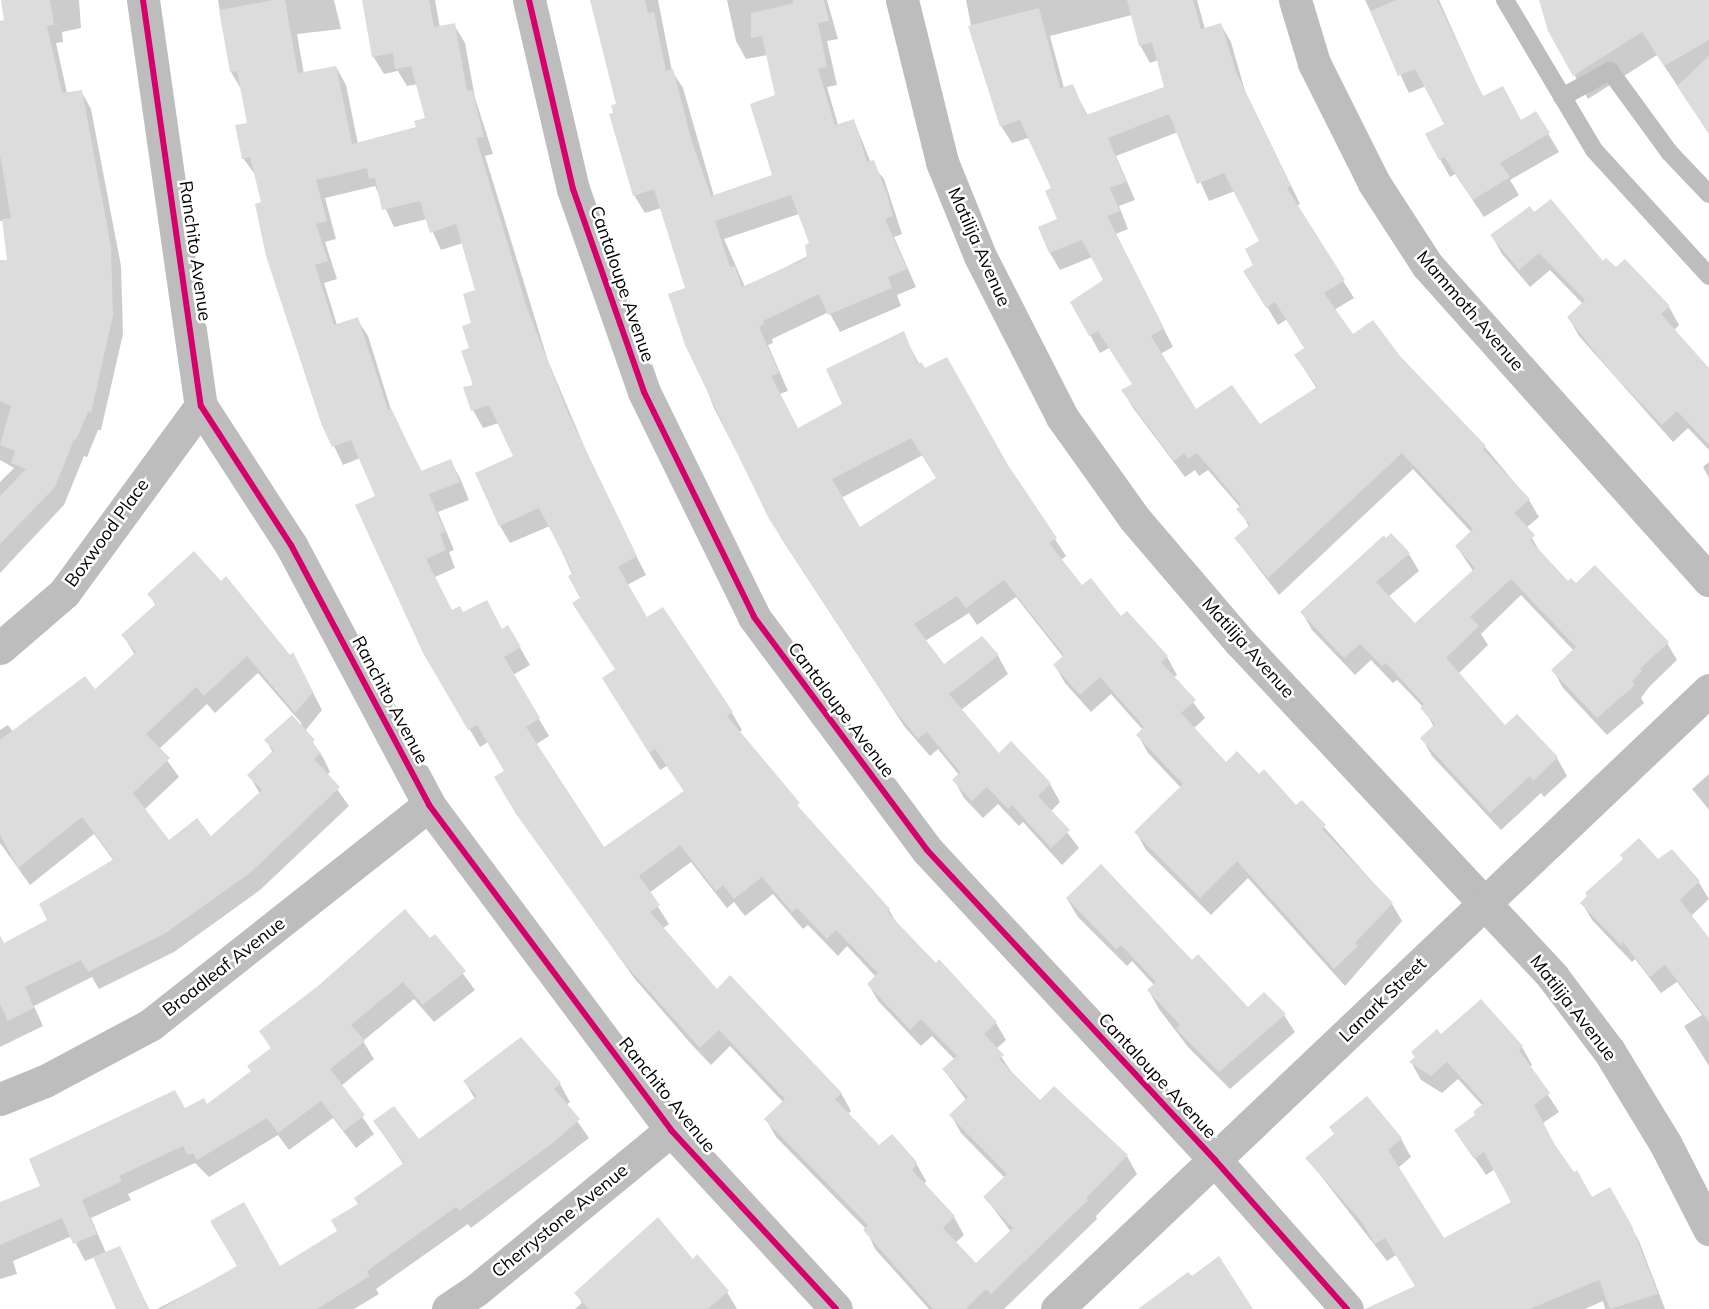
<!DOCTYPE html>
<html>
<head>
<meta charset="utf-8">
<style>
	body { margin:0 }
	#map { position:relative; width:1709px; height:1309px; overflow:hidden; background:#fff; font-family:Mulish,sans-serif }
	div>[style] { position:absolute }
	.shadow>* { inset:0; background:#0003 }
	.building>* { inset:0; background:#dcdcdc }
	.service>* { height:18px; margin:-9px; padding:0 9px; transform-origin:9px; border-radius:9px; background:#bdbdbd }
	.minor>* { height:33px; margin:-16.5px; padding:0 16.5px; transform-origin:16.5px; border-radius:16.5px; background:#bdbdbd }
	.tertiary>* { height:33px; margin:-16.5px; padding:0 16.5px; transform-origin:16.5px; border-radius:16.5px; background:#bdbdbd }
	.cycleway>* { height:6px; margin:-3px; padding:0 3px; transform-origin:3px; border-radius:3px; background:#d6006c }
	span { translate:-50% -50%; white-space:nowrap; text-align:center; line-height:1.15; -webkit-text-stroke:5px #fff; paint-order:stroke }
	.street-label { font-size:18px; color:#000 }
</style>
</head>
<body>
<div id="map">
	<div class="shadow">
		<div style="clip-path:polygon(3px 0,79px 0,81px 28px,62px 32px,63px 42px,56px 43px,67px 93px,81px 91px,91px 109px,121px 266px,123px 334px,101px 430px,98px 430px,87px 457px,84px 456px,64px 505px,0 573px,0 482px,14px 468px,0 460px,0 261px,9px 262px,4px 221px,0 221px,0 22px,6px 22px)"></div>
		<div style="clip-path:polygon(evenodd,218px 0,334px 0,341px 29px,297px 34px,304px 74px,336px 67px,346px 85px,358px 144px,418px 128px,427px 119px,418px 84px,407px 86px,398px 71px,384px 74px,373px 56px,363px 0,435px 0,440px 28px,454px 25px,465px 43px,475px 98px,493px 154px,485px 156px,548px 361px,604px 493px,646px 575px,627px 585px,647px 619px,662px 609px,732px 713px,742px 730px,739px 733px,808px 820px,889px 910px,899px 927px,996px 1023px,1006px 1040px,996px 1049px,1013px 1074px,1040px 1102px,1127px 1156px,1137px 1174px,1096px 1216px,1097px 1219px,1004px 1309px,929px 1309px,875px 1249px,866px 1229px,776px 1137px,766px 1119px,784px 1103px,730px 1046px,711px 1065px,692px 1045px,634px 978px,506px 796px,506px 772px,488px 742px,480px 747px,424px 652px,377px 497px,360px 458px,343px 465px,323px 423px,256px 176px,243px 158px,249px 125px,241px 89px,231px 72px,218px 0,375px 186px,394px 227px,427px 219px,441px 250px,463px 243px,477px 291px,471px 349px,473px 410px,483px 428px,499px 423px,515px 457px,500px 526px,510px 543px,550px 526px,616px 670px,614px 696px,660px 770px,667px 766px,684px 791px,603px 849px,535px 745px,549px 736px,513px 675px,530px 665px,508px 627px,502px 630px,452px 612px,435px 577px,455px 568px,449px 552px,454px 550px,438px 512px,469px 500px,460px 478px,450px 460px,422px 472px,392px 413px,368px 336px,357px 319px,337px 325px,324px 283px,337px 279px,325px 242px,336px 239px,325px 198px,375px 186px,218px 0,691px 862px,727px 908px,734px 902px,745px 916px,773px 894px,803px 929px,808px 925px,838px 956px,847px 946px,876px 977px,868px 984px,879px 1002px,921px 1046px,932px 1036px,955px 1060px,944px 1070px,966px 1100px,951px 1115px,961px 1133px,1005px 1178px,985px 1197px,1011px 1232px,976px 1265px,955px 1243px,964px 1235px,954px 1217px,924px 1185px,926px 1181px,916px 1163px,879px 1147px,847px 1115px,851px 1111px,841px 1093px,717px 991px,662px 929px,669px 924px,649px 893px,691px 862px)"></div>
		<div style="clip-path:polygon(evenodd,591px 0,658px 0,672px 71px,683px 88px,714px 196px,773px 176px,777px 96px,768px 55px,746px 59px,736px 41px,727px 0,827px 0,838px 39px,827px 41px,837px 85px,827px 87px,838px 125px,854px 121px,871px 163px,884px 179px,902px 234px,894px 237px,916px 287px,897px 295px,901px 306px,840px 332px,829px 312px,772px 339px,773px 343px,768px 345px,788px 391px,780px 394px,798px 429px,844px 404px,903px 333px,919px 364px,1009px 469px,1066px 556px,1061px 560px,1082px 587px,1167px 657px,1177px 675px,1174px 677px,1205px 718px,1193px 729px,1225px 764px,1259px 776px,1296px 807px,1302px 802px,1392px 904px,1402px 921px,1345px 986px,1248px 878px,1211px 915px,1146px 850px,1136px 832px,1181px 788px,1148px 753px,1138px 735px,1143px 730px,1111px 694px,1091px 712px,1065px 683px,1055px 666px,1064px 658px,1016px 597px,977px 625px,969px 613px,925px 641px,944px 667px,982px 638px,998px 656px,1008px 674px,961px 710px,999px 755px,1011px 744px,1050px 784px,1060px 802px,1051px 811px,1079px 848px,1062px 865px,1023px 822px,1019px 826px,998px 804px,983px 818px,964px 798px,954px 780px,959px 775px,938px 749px,930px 756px,904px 726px,781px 538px,714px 408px,670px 295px,687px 289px,661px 208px,645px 213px,634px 195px,615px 115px,618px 105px,591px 0,799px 214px,811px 244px,808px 256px,745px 287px,724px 239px,799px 214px,591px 0,923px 455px,938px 479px,860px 530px,841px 498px,923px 455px)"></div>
		<div style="clip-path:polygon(evenodd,966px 0,1197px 0,1205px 29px,1221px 25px,1231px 42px,1245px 91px,1300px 204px,1296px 206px,1354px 298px,1334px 310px,1353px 336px,1399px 357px,1485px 447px,1529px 500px,1539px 517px,1526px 528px,1542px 555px,1568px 583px,1667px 643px,1677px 660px,1649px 687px,1641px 698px,1644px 703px,1607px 735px,1563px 688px,1553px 670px,1574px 651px,1521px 595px,1481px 634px,1488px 645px,1458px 674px,1505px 727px,1557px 758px,1567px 776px,1544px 797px,1541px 793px,1501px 830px,1432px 756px,1422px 738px,1434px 727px,1423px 707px,1397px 680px,1393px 683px,1371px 660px,1355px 675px,1312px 630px,1302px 612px,1409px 554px,1419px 571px,1388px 597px,1415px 625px,1473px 571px,1457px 547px,1472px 533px,1413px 469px,1279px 595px,1236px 539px,1249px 528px,1240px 507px,1208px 470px,1199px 476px,1195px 470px,1185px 477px,1133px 408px,1123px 391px,1133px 385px,1109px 348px,1100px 353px,1090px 335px,1105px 281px,1092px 257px,1060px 270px,1050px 253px,1040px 228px,1059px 220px,1053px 189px,1028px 138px,1012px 143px,1001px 126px,976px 51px,966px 0,1132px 15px,1140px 45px,1150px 63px,1158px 60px,1166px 88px,1088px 116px,1072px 86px,1064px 88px,1050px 36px,1132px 15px,966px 0,1178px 132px,1209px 201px,1235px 191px,1261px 241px,1256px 289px,1278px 325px,1287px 319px,1305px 349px,1296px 356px,1317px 389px,1259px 427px,1196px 411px,1160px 354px,1173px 347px,1116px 234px,1128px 229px,1119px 206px,1135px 200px,1116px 156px,1178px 132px)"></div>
		<div style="clip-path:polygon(1365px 0,1439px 0,1483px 98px,1521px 121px,1536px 113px,1559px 152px,1510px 180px,1519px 195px,1484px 217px,1455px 174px,1450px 177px,1440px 159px,1446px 125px,1426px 86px,1409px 93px)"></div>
		<div style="clip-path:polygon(1541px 0,1709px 0,1709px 134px,1657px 55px,1588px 99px,1549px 31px)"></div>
		<div style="clip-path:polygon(1534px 214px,1669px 307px,1679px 325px,1674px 330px,1709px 378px,1709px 450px,1688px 428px,1673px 442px,1579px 336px,1569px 318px,1583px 304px,1550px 270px,1530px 287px,1502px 254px,1492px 236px)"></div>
		<div style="clip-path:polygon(1709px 462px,1709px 478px,1703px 467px)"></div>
		<div style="clip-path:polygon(evenodd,149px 594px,290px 657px,293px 654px,322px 710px,305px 731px,324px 759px,330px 772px,327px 775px,349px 806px,260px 890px,174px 952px,99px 989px,92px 977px,34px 1006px,43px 1026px,0 1047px,0 947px,49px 920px,114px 861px,94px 834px,30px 885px,0 843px,0 730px,8px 725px,13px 732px,95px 691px,135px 655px,123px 635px,156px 606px,149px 594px,258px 673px,302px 724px,266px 740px,273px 753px,249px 775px,260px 794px,211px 838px,169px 842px,144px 810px,179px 777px,159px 749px,207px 704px,215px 713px,258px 673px)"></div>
		<div style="clip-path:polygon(1709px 774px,1709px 810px,1692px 789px)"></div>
		<div style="clip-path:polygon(1658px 861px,1698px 881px,1709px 899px,1691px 916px,1709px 940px,1709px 1066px,1684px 1026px,1702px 1015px,1677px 982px,1661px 993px,1635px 959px,1632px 962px,1592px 920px,1582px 903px)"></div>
		<div style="clip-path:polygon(1067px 899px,1192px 963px,1248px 1009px,1284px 1015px,1295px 1032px,1230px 1089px,1188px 1047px,1159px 1009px,1149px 991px,1154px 985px,1132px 961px,1127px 966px,1078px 917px)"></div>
		<div style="clip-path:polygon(435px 936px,475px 990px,434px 1022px,414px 999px,363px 1041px,374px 1059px,341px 1086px,374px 1134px,356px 1148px,333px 1118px,289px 1150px,278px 1135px,209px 1177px,195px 1163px,128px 1194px,131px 1200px,91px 1218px,106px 1253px,119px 1247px,149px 1309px,118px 1309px,95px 1257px,85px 1261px,72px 1236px,13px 1261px,17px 1274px,0 1279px,0 1204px,42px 1186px,185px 1110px,207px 1107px,252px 1072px,272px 1050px,261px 1031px)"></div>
		<div style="clip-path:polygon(1441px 1036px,1522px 1047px,1532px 1065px,1530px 1067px,1559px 1112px,1543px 1123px,1557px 1151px,1592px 1199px,1610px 1189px,1639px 1241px,1665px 1309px,1605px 1309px,1603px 1301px,1585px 1309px,1414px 1309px,1417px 1287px,1396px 1255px,1387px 1261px,1307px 1158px,1401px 1139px,1411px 1157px,1398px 1168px,1444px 1240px,1513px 1202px,1495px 1169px,1486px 1175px,1456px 1130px,1477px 1116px,1483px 1106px,1458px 1079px,1442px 1093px,1421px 1080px,1411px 1062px)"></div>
		<div style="clip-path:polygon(465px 1082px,560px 1084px,570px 1102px,566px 1105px,589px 1138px,471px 1228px,468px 1224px,376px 1289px,379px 1294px,354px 1309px,157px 1309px,239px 1267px,280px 1268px,339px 1231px,359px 1205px,404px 1165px,375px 1122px,418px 1141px,475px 1099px)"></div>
		<div style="clip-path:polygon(692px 1261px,727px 1292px,737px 1309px,575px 1309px,582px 1303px,576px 1293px)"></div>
	</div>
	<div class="building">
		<div style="clip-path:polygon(1px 0,50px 0,54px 25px,47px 26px,62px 93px,82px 90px,111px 247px,113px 315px,91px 413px,88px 412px,76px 440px,74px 439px,55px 487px,0 544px,0 496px,26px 469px,11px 463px,15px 451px,0 445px,11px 406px,0 401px,0 260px,7px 260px,2px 219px,11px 218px,0 155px,0 21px,4px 20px)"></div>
		<div style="clip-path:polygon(evenodd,274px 0,285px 0,298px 73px,336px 66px,352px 144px,416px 127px,414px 121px,425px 118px,411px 66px,395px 69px,393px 53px,372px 57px,362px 0,429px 0,434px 27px,455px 23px,467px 91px,472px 90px,484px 137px,476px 138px,527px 308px,568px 413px,637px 556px,618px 567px,647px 617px,663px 607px,733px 712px,727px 716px,800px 803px,797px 805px,890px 909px,887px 912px,936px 963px,939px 959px,997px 1022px,984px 1034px,1004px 1055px,999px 1059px,1040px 1100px,1054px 1086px,1128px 1155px,1086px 1198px,1088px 1200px,1022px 1264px,991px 1294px,986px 1289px,966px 1309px,933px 1309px,863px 1230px,868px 1225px,764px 1119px,785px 1099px,719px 1030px,700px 1048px,621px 960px,516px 814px,494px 777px,504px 771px,477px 725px,468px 730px,423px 653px,355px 505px,375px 496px,351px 440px,332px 447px,321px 423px,266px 256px,255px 204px,261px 202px,250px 157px,242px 159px,235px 125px,247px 123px,237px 71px,230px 72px,219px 10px,274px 0,367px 168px,369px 179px,375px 178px,382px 210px,420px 201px,430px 233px,456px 224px,475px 290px,463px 294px,471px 323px,462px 326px,469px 348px,461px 351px,473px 385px,463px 387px,471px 411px,489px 405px,513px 456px,475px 473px,499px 526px,539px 508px,573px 573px,568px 576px,580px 598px,572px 603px,615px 669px,602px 678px,649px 753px,655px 749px,684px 791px,604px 847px,526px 727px,540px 718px,504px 657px,521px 647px,508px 625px,502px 629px,487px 600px,463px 612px,460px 606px,452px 610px,426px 559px,446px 550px,440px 534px,445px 532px,429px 494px,460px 482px,451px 459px,421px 471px,391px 408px,388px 410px,358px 317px,334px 325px,315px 265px,328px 261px,316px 224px,327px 221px,316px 180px,367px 168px,274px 0,680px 845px,716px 891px,723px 885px,734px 899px,762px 877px,792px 912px,797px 908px,827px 939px,836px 930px,878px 973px,867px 984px,910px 1030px,921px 1019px,957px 1056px,942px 1069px,968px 1097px,949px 1115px,1007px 1174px,983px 1197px,1013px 1228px,976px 1263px,943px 1228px,955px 1216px,912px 1170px,917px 1162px,892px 1134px,879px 1145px,835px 1099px,842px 1093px,730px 975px,717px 989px,650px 912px,660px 905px,639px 876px,680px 845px)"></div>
		<div style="clip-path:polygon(evenodd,590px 0,645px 0,648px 13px,654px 12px,666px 71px,673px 69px,692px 142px,711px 196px,772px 175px,750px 104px,775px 95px,762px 36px,751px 38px,751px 13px,794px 3px,793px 0,824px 0,829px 21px,818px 23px,827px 67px,818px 69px,835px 125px,854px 119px,867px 162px,874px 160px,887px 194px,893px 216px,885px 219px,907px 269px,888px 277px,892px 288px,828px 315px,819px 294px,763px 321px,764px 324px,759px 327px,779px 373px,771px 376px,798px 428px,842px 404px,826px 369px,904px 331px,917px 364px,921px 362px,925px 368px,947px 357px,1008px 465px,1057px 538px,1049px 543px,1082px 585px,1091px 578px,1121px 616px,1127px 611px,1168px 656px,1161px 662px,1196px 700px,1181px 713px,1226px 762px,1237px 751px,1259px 774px,1264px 769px,1296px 805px,1302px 800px,1326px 825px,1322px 829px,1393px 903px,1355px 943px,1358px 946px,1334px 969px,1237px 861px,1200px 898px,1134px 832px,1183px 784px,1136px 735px,1144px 727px,1100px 677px,1080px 695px,1053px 665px,1064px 655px,1004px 580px,966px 608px,957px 596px,914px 624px,944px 664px,982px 636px,999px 655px,949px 694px,999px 753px,1011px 741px,1051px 783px,1038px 796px,1070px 830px,1051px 848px,1012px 805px,1008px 809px,987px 787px,972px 801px,952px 780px,960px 772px,927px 732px,918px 739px,892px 707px,769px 519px,685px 345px,668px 294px,685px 288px,654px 189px,633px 196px,609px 114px,613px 113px,611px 105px,616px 104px,590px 0,791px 195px,809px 243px,805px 245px,807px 258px,742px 287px,735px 266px,730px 267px,715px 221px,791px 195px,590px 0,911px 438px,936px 478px,860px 527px,832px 479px,911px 438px)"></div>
		<div style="clip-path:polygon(evenodd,1127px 0,1193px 0,1201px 29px,1221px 23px,1236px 72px,1291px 186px,1287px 188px,1345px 280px,1324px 293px,1353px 334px,1373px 320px,1400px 356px,1486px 446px,1483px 449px,1530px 499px,1514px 513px,1535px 535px,1530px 540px,1568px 581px,1571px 578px,1576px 583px,1595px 565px,1669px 642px,1640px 669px,1642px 671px,1632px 681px,1635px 685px,1597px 718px,1551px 670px,1576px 647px,1511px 579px,1470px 617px,1479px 626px,1446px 658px,1505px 725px,1517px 714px,1558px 757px,1533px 781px,1530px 776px,1490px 813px,1420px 738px,1435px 724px,1420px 708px,1424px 704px,1386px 663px,1382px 666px,1360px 644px,1344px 658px,1300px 612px,1384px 535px,1386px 538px,1391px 533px,1410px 553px,1376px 582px,1415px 623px,1475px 568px,1455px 546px,1473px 529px,1402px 453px,1268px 578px,1234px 538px,1250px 525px,1236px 509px,1241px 505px,1197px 453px,1188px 459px,1184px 453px,1174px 461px,1121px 390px,1132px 384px,1098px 331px,1089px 336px,1070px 302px,1103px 280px,1082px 240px,1049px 253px,1038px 227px,1057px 219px,1045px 191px,1051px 188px,1020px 120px,1000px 127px,968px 26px,1039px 8px,1060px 88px,1073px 84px,1086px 115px,1164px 87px,1152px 42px,1139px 46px,1127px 0,1169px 114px,1197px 184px,1224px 173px,1259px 241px,1245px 249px,1253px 265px,1243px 271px,1266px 308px,1275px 302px,1304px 348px,1294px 355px,1317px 387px,1260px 424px,1232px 385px,1196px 409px,1151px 336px,1164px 328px,1107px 216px,1120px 211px,1110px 188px,1126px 182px,1108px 138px,1169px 114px)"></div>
		<div style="clip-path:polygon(1396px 0,1437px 0,1483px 96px,1503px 86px,1521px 120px,1536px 111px,1550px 133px,1500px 163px,1510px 177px,1473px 200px,1444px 157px,1439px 160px,1425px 134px,1444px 124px,1415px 69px,1398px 76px,1370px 11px)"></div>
		<div style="clip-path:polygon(1539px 0,1709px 0,1709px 40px,1664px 66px,1642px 32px,1573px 76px,1548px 31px)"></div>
		<div style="clip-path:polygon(1709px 56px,1709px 133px,1677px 86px)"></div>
		<div style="clip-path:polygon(1551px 199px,1603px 261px,1606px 258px,1616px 267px,1625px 259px,1670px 306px,1661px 314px,1709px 368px,1709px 445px,1677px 411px,1662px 425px,1611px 372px,1567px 317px,1585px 300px,1544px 258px,1539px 253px,1519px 270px,1490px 235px,1530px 206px,1534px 212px)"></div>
		<div style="clip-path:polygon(194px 551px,221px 581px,226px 576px,290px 655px,293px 652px,313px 692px,295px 713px,247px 656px,204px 696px,196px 687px,146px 734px,170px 758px,133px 793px,169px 840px,197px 818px,211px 836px,262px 790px,247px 775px,274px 750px,264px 740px,292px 715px,315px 740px,312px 743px,321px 753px,314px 759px,340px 787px,250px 873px,164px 934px,88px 972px,81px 960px,25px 987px,34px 1008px,8px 1021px,0 1004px,0 935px,4px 943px,47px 920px,39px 904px,114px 859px,82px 817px,18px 868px,0 835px,0 740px,85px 676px,95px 689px,136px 652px,121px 635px,156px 604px,147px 594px)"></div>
		<div style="clip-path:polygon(1639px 838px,1658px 859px,1672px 849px,1700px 881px,1680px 900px,1709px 938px,1709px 1022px,1665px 965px,1650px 977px,1623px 942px,1621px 945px,1580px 903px,1587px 896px,1585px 893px,1623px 859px,1620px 855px)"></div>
		<div style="clip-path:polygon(1101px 864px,1192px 960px,1198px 954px,1248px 1007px,1264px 992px,1286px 1014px,1219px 1072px,1176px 1029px,1180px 1025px,1147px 990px,1156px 982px,1121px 945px,1116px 949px,1066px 898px)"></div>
		<div style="clip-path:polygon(405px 909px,430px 938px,435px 934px,466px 971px,423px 1005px,403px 982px,351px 1025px,365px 1041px,330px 1069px,365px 1115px,344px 1131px,321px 1101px,278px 1133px,267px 1118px,197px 1160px,193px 1153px,188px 1155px,183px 1146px,119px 1176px,122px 1181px,82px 1200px,97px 1234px,73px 1244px,62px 1218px,0 1245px,0 1202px,40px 1186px,29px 1159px,175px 1090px,185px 1108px,204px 1098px,207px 1104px,251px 1071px,247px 1066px,271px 1048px,259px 1031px,318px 986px)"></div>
		<div style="clip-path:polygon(1481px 999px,1523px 1046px,1519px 1050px,1550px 1093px,1534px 1105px,1555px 1145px,1574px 1172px,1577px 1170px,1592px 1197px,1610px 1187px,1632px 1226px,1658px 1294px,1610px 1309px,1599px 1280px,1530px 1309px,1365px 1309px,1415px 1286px,1385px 1238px,1375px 1244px,1361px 1221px,1305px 1158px,1334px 1134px,1329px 1127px,1367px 1096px,1402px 1138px,1388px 1150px,1444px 1238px,1511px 1202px,1484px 1152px,1474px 1159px,1454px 1130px,1475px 1115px,1473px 1112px,1484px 1103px,1447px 1062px,1431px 1076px,1409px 1062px,1415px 1057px,1411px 1052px,1437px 1029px,1441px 1034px)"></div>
		<div style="clip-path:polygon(521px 1037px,561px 1083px,554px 1089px,580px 1119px,554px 1142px,459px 1211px,456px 1207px,367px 1271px,370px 1276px,317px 1309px,161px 1309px,237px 1266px,210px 1221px,244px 1202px,280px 1266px,337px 1231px,331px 1220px,358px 1204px,354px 1198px,404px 1163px,373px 1121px,394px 1106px,419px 1139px,477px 1096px,463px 1081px)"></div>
		<div style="clip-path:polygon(658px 1217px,693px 1259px,697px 1254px,729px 1291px,708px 1309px,589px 1309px,574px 1293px)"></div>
		<div style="clip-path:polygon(120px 1246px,127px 1261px,148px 1309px,116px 1309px,93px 1257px)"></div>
		<div style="clip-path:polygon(1219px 1256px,1253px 1309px,1138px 1309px,1188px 1272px,1192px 1276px)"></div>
	</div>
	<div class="service">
		<div style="left:1505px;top:0;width:174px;rotate:59.3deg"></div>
		<div style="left:1594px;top:150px;width:171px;rotate:47.6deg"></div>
		<div style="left:1562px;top:97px;width:55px;rotate:-28.4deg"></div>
		<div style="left:1610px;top:71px;width:100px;rotate:53.9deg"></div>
		<div style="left:1669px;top:152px;width:58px;rotate:46.4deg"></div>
	</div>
	<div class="minor">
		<div style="left:143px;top:0;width:410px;rotate:81.9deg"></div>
		<div style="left:201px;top:406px;width:166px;rotate:57.1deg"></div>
		<div style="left:291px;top:545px;width:294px;rotate:62deg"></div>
		<div style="left:429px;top:805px;width:405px;rotate:53.3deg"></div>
		<div style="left:671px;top:1130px;width:243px;rotate:47.3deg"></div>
		<div style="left:529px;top:0;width:194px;rotate:76.9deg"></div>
		<div style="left:573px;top:189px;width:215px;rotate:70.7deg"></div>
		<div style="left:644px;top:392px;width:250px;rotate:63.9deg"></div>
		<div style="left:754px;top:617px;width:290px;rotate:53.4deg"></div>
		<div style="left:927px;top:850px;width:423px;rotate:47.1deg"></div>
		<div style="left:1215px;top:1160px;width:199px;rotate:48.5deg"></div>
		<div style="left:902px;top:0;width:167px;rotate:76.1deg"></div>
		<div style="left:942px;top:162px;width:101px;rotate:68deg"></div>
		<div style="left:980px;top:256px;width:181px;rotate:63deg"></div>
		<div style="left:1062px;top:417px;width:124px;rotate:54.5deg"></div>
		<div style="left:1134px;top:518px;width:163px;rotate:49.5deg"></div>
		<div style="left:1240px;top:642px;width:458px;rotate:46.9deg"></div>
		<div style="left:1553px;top:977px;width:93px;rotate:52.9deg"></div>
		<div style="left:1609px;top:1051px;width:108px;rotate:58.7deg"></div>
		<div style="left:1665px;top:1143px;width:97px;rotate:62.9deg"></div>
		<div style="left:1295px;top:0;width:66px;rotate:73.2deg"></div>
		<div style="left:1314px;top:63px;width:134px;rotate:63.4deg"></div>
		<div style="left:1374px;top:183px;width:98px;rotate:57.1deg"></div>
		<div style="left:1427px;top:265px;width:423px;rotate:48.2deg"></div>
		<div style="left:0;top:648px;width:84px;rotate:-40.7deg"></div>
		<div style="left:64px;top:593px;width:232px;rotate:-53.8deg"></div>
		<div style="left:0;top:1099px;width:48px;rotate:-21.8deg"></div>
		<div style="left:45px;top:1081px;width:119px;rotate:-28.1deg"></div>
		<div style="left:150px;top:1025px;width:355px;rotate:-38.3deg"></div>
		<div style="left:448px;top:1309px;width:32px;rotate:-34deg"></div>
		<div style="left:475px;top:1291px;width:254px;rotate:-39.4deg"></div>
	</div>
	<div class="tertiary">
		<div style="left:1057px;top:1309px;width:899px;rotate:-43.51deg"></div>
	</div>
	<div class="cycleway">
		<div style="left:143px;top:0;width:410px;rotate:81.9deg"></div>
		<div style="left:201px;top:406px;width:166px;rotate:57.1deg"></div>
		<div style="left:291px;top:545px;width:294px;rotate:62deg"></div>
		<div style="left:429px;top:805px;width:405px;rotate:53.3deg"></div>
		<div style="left:671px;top:1130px;width:243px;rotate:47.3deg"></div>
		<div style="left:529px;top:0;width:194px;rotate:76.9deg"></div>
		<div style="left:573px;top:189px;width:215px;rotate:70.7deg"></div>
		<div style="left:644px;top:392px;width:250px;rotate:63.9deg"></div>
		<div style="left:754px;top:617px;width:290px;rotate:53.4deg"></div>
		<div style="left:927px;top:850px;width:423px;rotate:47.1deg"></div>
		<div style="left:1215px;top:1160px;width:199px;rotate:48.5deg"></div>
	</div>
	<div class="street-label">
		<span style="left:979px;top:247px;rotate:66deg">Matilija Avenue</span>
		<span style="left:195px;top:251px;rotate:82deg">Ranchito Avenue</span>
		<span style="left:622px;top:284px;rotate:71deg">Cantaloupe Avenue</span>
		<span style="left:1470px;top:311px;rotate:49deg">Mammoth Avenue</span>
		<span style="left:107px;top:533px;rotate:-54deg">Boxwood Place</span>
		<span style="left:1248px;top:648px;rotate:48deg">Matilija Avenue</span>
		<span style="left:390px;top:700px;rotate:62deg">Ranchito Avenue</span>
		<span style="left:841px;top:710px;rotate:53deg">Cantaloupe Avenue</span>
		<span style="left:224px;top:967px;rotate:-38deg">Broadleaf Avenue</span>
		<span style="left:1383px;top:1000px;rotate:-44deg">Lanark Street</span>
		<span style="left:1573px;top:1008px;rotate:52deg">Matilija Avenue</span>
		<span style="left:1157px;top:1076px;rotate:47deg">Cantaloupe Avenue</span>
		<span style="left:667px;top:1095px;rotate:51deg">Ranchito Avenue</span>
		<span style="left:560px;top:1221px;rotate:-39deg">Cherrystone Avenue</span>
	</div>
</div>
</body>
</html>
